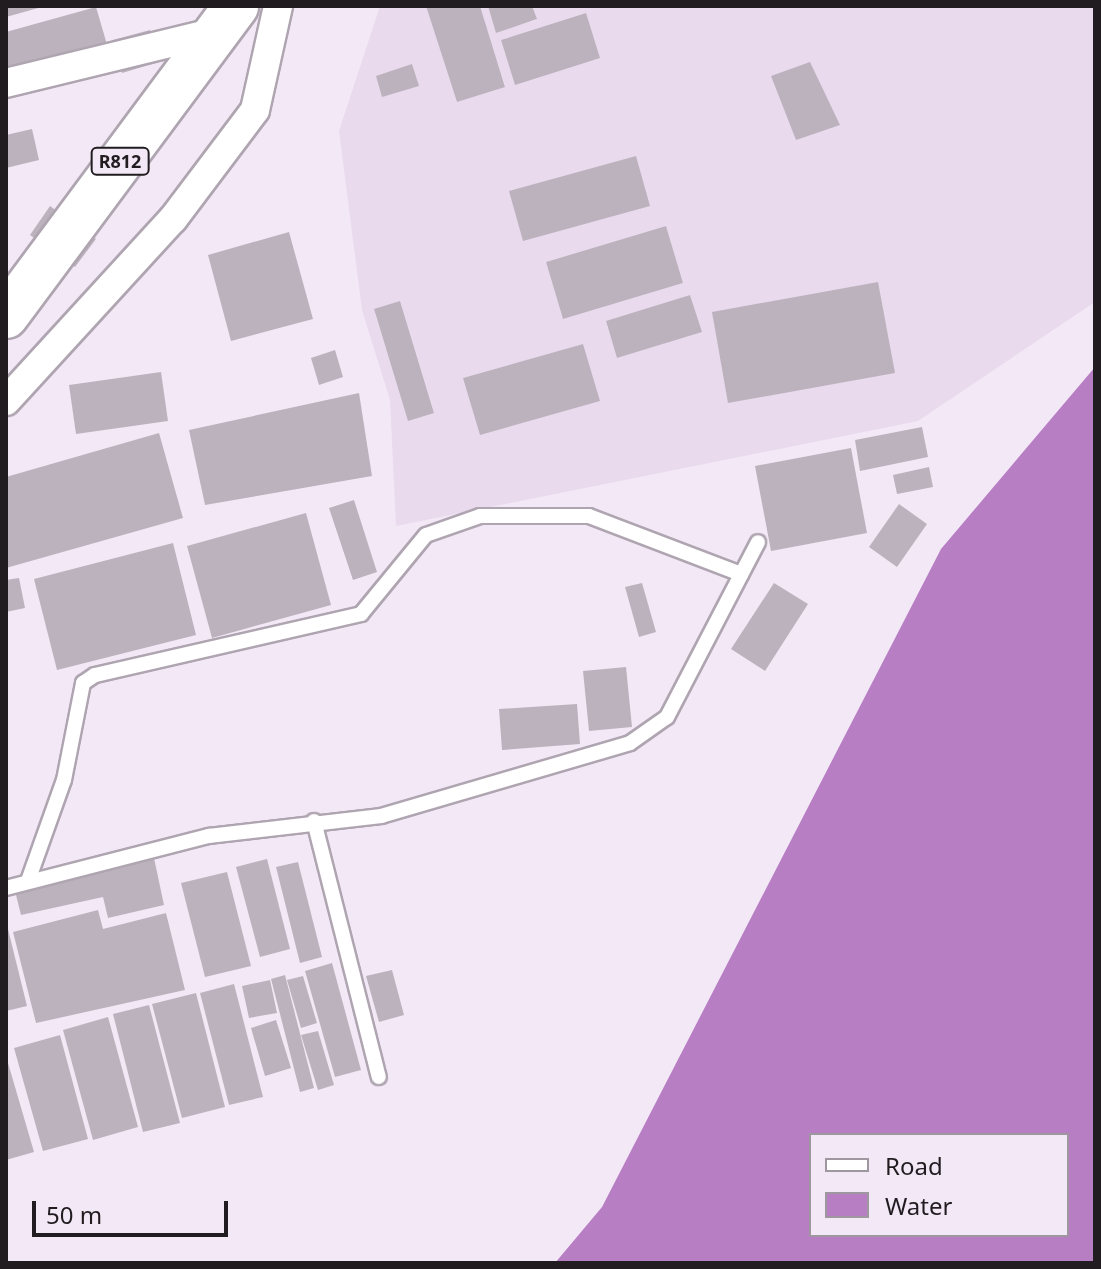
<!DOCTYPE html>
<html>
<head>
<meta charset="utf-8">
<style>
	body { margin:0 }
	#map { position:relative; width:1101px; height:1269px; overflow:hidden; background:#f3e9f6; font-family:"Noto Sans",sans-serif }
	div>[style] { position:absolute }
	.built>* { inset:0; background:#e9daed }
	.water>* { inset:0; background:#b77ec4 }
	.building>* { inset:0; background:#bcb2be }
	.roads { filter:drop-shadow(2px 0 #afa5b1) drop-shadow(-2px 0 #afa5b1) drop-shadow(0 2px #afa5b1) drop-shadow(0 -2px #afa5b1) }
	.service>* { height:14px; margin:-7px; padding:0 7px; transform-origin:7px; border-radius:7px; background:#fff }
	.minor>* { height:28px; margin:-14px; padding:0 14px; transform-origin:14px; border-radius:14px; background:#fff }
	.primary>* { height:44px; margin:-22px; padding:0 22px; transform-origin:22px; border-radius:22px; background:#fff }
	span { translate:-50% -50%; white-space:nowrap; text-align:center; line-height:1.15; -webkit-text-stroke:8px #f3e9f6; paint-order:stroke }
	.shield-label span { padding:2px 6px; background:#f3e9f6; border:2px solid; border-radius:6px; -webkit-text-stroke-width:0 }
	.shield-label { font-size:18px; color:#201c20; font-weight:700 }
	.frame { position:absolute; inset:0; border:8px solid #201c20; pointer-events:none }
	.legend { position:absolute; left:809px; top:1133px; width:260px; height:104px; box-sizing:border-box; background:#f3e9f6; border:2px solid #9f97a0; margin:0; padding:10px 14px; list-style:none; font-size:24px; color:#201c20 }
	.legend li { display:flex; align-items:center; gap:16px; height:40px }
	.legend b { width:40px; border:2px solid #9f97a0 }
	.scale { position:absolute; left:32px; top:1201px; width:196px; height:36px; box-sizing:border-box; border:4px solid #201c20; border-top:0; padding-left:10px; font-size:24px; line-height:28px; white-space:nowrap; color:#201c20; -webkit-text-stroke:6px #f3e9f6; paint-order:stroke }
</style>
</head>
<body>
<div id="map">
	<div class="built">
		<div style="clip-path:polygon(evenodd,380px 6px,426px 6px,457px 102px,505px 86px,480px 6px,488px 6px,497px 32px,536px 20px,532px 6px,1095px 6px,1095px 302px,918px 421px,396px 526px,390px 400px,362px 310px,339px 131px,380px 6px,586px 13px,515px 85px,515px 84px,501px 40px,586px 13px,380px 6px,666px 226px,683px 283px,563px 319px,546px 262px,666px 226px,380px 6px,690px 295px,701px 332px,617px 358px,606px 322px,690px 295px,380px 6px,400px 301px,434px 412px,408px 420px,374px 310px,400px 301px,380px 6px,583px 344px,599px 400px,464px 378px,583px 344px)"></div>
	</div>
	<div class="water">
		<div style="clip-path:polygon(evenodd,1095px 367px,1095px 1263px,555px 1263px,602px 1207px,941px 549px,1095px 367px,811px 1135px,1067px 1135px,1067px 1235px,811px 1235px,811px 1135px)"></div>
	</div>
	<div class="building">
		<div style="clip-path:polygon(6px 6px,42px 6px,42px 7px,6px 17px)"></div>
		<div style="clip-path:polygon(426px 6px,480px 6px,505px 87px,457px 102px)"></div>
		<div style="clip-path:polygon(488px 6px,532px 6px,537px 19px,496px 33px)"></div>
		<div style="clip-path:polygon(96px 7px,113px 65px,6px 96px,6px 32px)"></div>
		<div style="clip-path:polygon(586px 13px,600px 58px,515px 85px,501px 40px)"></div>
		<div style="clip-path:polygon(150px 30px,159px 62px,122px 73px,113px 40px)"></div>
		<div style="clip-path:polygon(810px 62px,840px 125px,796px 140px,771px 76px)"></div>
		<div style="clip-path:polygon(412px 64px,419px 86px,382px 97px,376px 76px)"></div>
		<div style="clip-path:polygon(32px 129px,39px 160px,6px 168px,6px 135px)"></div>
		<div style="clip-path:polygon(636px 156px,650px 206px,523px 241px,509px 191px)"></div>
		<div style="clip-path:polygon(50px 206px,96px 239px,75px 267px,30px 235px)"></div>
		<div style="clip-path:polygon(666px 226px,683px 283px,563px 319px,546px 262px)"></div>
		<div style="clip-path:polygon(289px 232px,313px 319px,231px 341px,208px 255px)"></div>
		<div style="clip-path:polygon(878px 282px,895px 373px,728px 403px,712px 312px)"></div>
		<div style="clip-path:polygon(690px 295px,702px 332px,617px 358px,606px 321px)"></div>
		<div style="clip-path:polygon(400px 301px,434px 413px,408px 421px,374px 309px)"></div>
		<div style="clip-path:polygon(583px 344px,600px 401px,480px 435px,463px 378px)"></div>
		<div style="clip-path:polygon(335px 350px,343px 377px,319px 385px,311px 358px)"></div>
		<div style="clip-path:polygon(161px 372px,168px 421px,76px 434px,69px 385px)"></div>
		<div style="clip-path:polygon(359px 393px,372px 476px,205px 505px,189px 430px)"></div>
		<div style="clip-path:polygon(922px 427px,928px 457px,860px 471px,855px 440px)"></div>
		<div style="clip-path:polygon(159px 433px,183px 518px,6px 568px,6px 477px)"></div>
		<div style="clip-path:polygon(851px 448px,867px 533px,771px 551px,755px 466px)"></div>
		<div style="clip-path:polygon(929px 467px,933px 487px,897px 494px,893px 475px)"></div>
		<div style="clip-path:polygon(354px 500px,377px 572px,353px 580px,329px 508px)"></div>
		<div style="clip-path:polygon(899px 504px,927px 524px,897px 567px,869px 547px)"></div>
		<div style="clip-path:polygon(306px 513px,331px 605px,212px 638px,187px 546px)"></div>
		<div style="clip-path:polygon(173px 543px,196px 635px,57px 670px,34px 579px)"></div>
		<div style="clip-path:polygon(19px 578px,25px 608px,6px 612px,6px 580px)"></div>
		<div style="clip-path:polygon(642px 583px,656px 632px,639px 637px,625px 587px)"></div>
		<div style="clip-path:polygon(774px 583px,808px 604px,765px 671px,731px 649px)"></div>
		<div style="clip-path:polygon(626px 667px,632px 727px,589px 731px,583px 671px)"></div>
		<div style="clip-path:polygon(577px 704px,580px 744px,502px 750px,499px 709px)"></div>
		<div style="clip-path:polygon(154px 858px,164px 905px,108px 918px,103px 897px,21px 915px,15px 891px)"></div>
		<div style="clip-path:polygon(267px 859px,290px 949px,260px 957px,236px 867px)"></div>
		<div style="clip-path:polygon(298px 862px,322px 957px,300px 963px,276px 867px)"></div>
		<div style="clip-path:polygon(227px 872px,251px 966px,205px 977px,181px 883px)"></div>
		<div style="clip-path:polygon(98px 910px,103px 929px,166px 913px,185px 990px,36px 1023px,13px 932px)"></div>
		<div style="clip-path:polygon(6px 921px,27px 1006px,6px 1011px)"></div>
		<div style="clip-path:polygon(332px 963px,361px 1070px,335px 1077px,305px 971px)"></div>
		<div style="clip-path:polygon(392px 970px,404px 1015px,379px 1022px,366px 976px)"></div>
		<div style="clip-path:polygon(285px 975px,314px 1088px,300px 1092px,271px 979px)"></div>
		<div style="clip-path:polygon(303px 976px,317px 1023px,301px 1028px,287px 980px)"></div>
		<div style="clip-path:polygon(270px 980px,277px 1013px,249px 1018px,242px 986px)"></div>
		<div style="clip-path:polygon(234px 984px,263px 1097px,229px 1105px,200px 993px)"></div>
		<div style="clip-path:polygon(196px 993px,225px 1107px,182px 1118px,152px 1004px)"></div>
		<div style="clip-path:polygon(149px 1005px,180px 1123px,143px 1132px,113px 1014px)"></div>
		<div style="clip-path:polygon(108px 1017px,138px 1127px,93px 1140px,63px 1030px)"></div>
		<div style="clip-path:polygon(276px 1020px,291px 1068px,265px 1076px,251px 1028px)"></div>
		<div style="clip-path:polygon(318px 1031px,334px 1085px,318px 1090px,301px 1035px)"></div>
		<div style="clip-path:polygon(60px 1035px,88px 1139px,43px 1151px,14px 1048px)"></div>
		<div style="clip-path:polygon(6px 1056px,34px 1152px,6px 1160px)"></div>
	</div>
	<div class="roads">
		<div class="service">
			<div style="left:314px;top:821px;width:264px;rotate:75.8deg"></div>
			<div style="left:28px;top:881px;width:107px;rotate:-70.4deg"></div>
			<div style="left:64px;top:780px;width:99px;rotate:-78.9deg"></div>
			<div style="left:83px;top:683px;width:14px;rotate:-34deg"></div>
			<div style="left:95px;top:675px;width:273px;rotate:-12.9deg"></div>
			<div style="left:361px;top:614px;width:102px;rotate:-50.6deg"></div>
			<div style="left:426px;top:535px;width:57px;rotate:-19.4deg"></div>
			<div style="left:480px;top:516px;width:109px"></div>
			<div style="left:589px;top:516px;width:163px;rotate:20.9deg"></div>
			<div style="left:6px;top:888px;width:210px;rotate:-14.4deg"></div>
			<div style="left:209px;top:836px;width:173px;rotate:-6.6deg"></div>
			<div style="left:381px;top:816px;width:259px;rotate:-16.3deg"></div>
			<div style="left:630px;top:743px;width:45px;rotate:-35.1deg"></div>
			<div style="left:667px;top:717px;width:197px;rotate:-62.5deg"></div>
		</div>
		<div class="minor">
			<div style="left:6px;top:83px;width:215px;rotate:-13.7deg"></div>
			<div style="left:6px;top:401px;width:247px;rotate:-47.5deg"></div>
			<div style="left:173px;top:219px;width:136px;rotate:-53deg"></div>
			<div style="left:255px;top:110px;width:107px;rotate:-77.5deg"></div>
		</div>
		<div class="primary">
			<div style="left:6px;top:316px;width:386px;rotate:-53.4deg"></div>
		</div>
	</div>
	<div class="shield-label">
		<span style="left:120px;top:161px">R812</span>
	</div>
	<div class="frame"></div>
	<ul class="legend">
	<li><b style="height:10px;background:#fff"></b>Road</li>
	<li><b style="height:22px;background:#b77ec4"></b>Water</li>
	</ul>
	<div class="scale">50 m</div>
</div>
</body>
</html>
